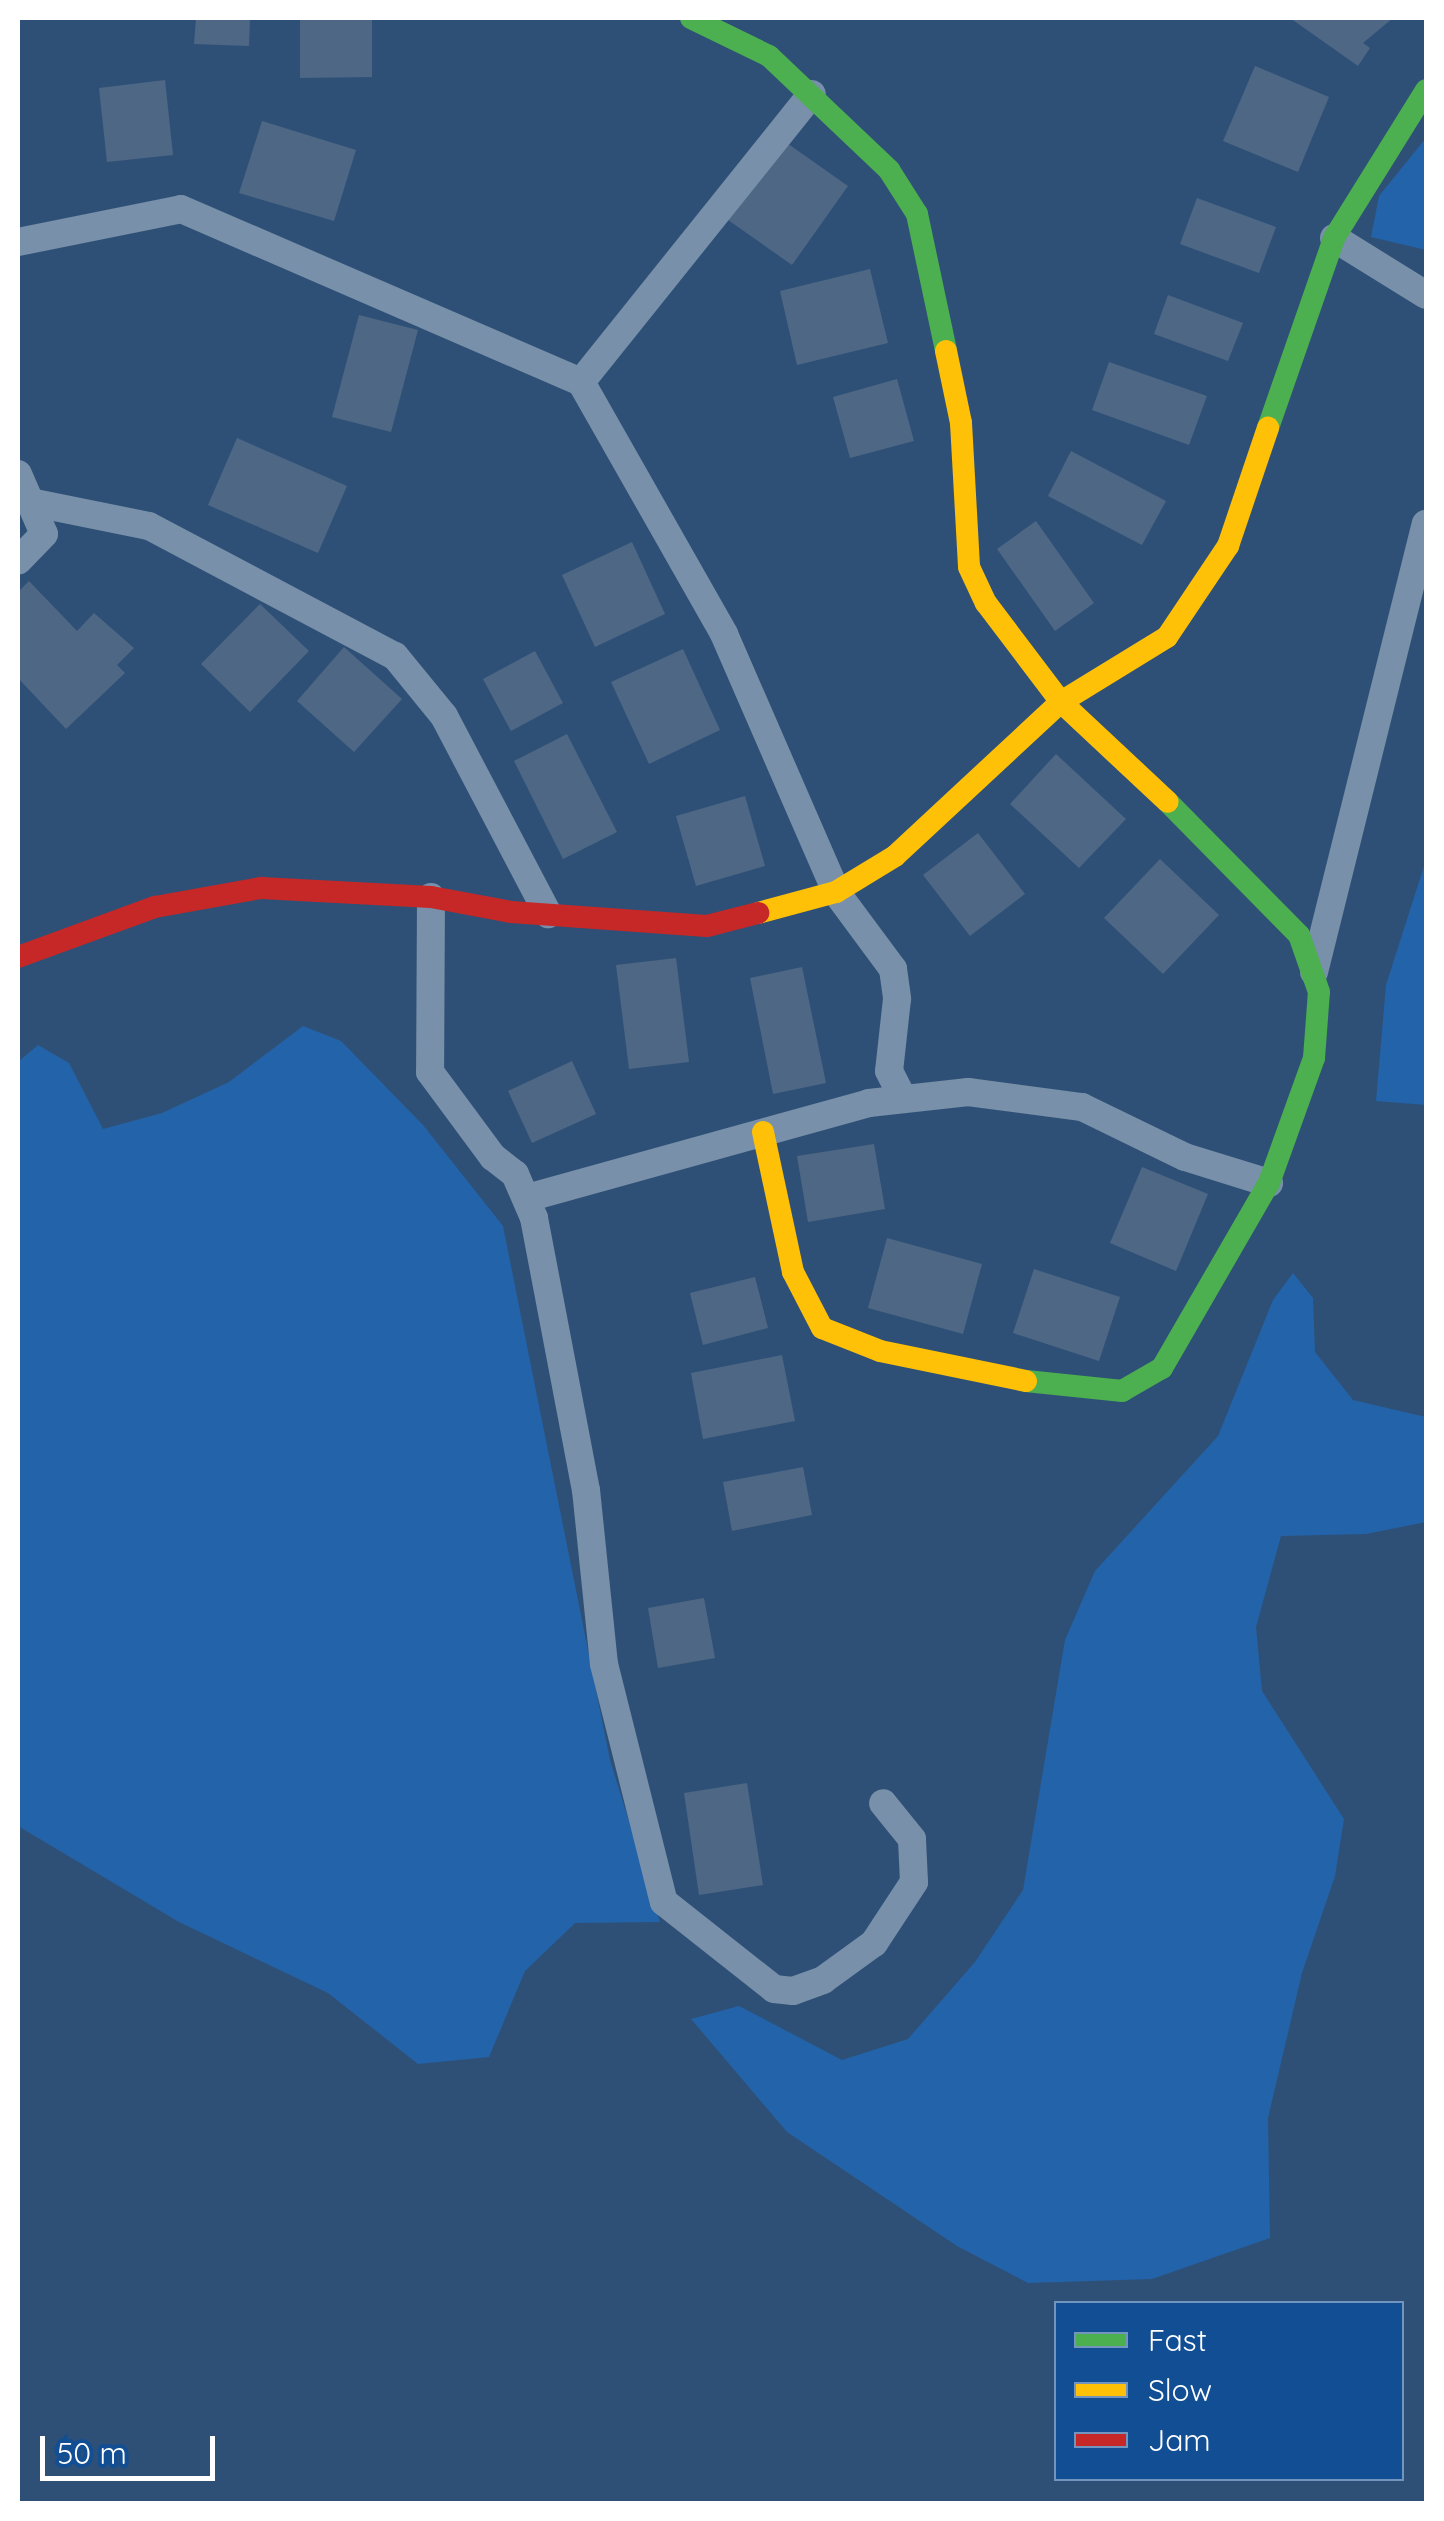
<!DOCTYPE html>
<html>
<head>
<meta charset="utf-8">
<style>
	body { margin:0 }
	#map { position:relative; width:1444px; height:2521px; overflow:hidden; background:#2f5076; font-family:Quicksand,sans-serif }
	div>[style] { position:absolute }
	.green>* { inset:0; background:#2363a9 }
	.building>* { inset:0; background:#4d6785 }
	.street>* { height:28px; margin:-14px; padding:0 14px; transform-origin:14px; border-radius:14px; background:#7890a9 }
	.fast>* { height:22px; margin:-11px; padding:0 11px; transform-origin:11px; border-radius:11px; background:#4caf50 }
	.slow>* { height:22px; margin:-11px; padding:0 11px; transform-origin:11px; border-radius:11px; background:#ffc107 }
	.jam>* { height:22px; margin:-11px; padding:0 11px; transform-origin:11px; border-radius:11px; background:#c62828 }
	span { translate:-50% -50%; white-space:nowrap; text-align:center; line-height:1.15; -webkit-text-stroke:8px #124e93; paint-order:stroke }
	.frame { position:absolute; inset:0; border:20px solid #fff; pointer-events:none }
	.legend { position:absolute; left:1054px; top:2301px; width:350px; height:180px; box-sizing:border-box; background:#124e93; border:2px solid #7195be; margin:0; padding:12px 18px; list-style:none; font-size:30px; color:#fff }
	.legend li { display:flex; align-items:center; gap:20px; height:50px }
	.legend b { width:50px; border:2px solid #7195be }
	.scale { position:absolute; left:40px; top:2436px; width:175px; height:45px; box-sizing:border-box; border:5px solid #fff; border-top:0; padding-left:12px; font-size:30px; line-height:35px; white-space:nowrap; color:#fff; -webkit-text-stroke:8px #124e93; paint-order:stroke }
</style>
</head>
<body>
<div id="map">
	<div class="green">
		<div style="clip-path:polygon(1426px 138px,1426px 250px,1371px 237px,1379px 196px)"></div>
		<div style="clip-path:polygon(1426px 860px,1426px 1105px,1376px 1101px,1386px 985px)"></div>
		<div style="clip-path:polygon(303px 1026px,341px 1041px,423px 1125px,503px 1226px,610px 1760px,660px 1922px,575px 1923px,525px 1971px,489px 2057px,418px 2064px,328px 1993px,179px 1922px,18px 1826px,18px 1062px,38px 1045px,69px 1063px,103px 1129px,162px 1113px,229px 1082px)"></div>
		<div style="clip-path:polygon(1293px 1273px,1313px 1298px,1315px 1352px,1353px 1400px,1426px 1417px,1426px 1522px,1366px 1534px,1281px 1536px,1256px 1627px,1262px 1691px,1344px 1819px,1335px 1876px,1302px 1973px,1268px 2118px,1270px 2238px,1152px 2279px,1028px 2283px,957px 2246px,787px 2132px,691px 2019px,739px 2006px,842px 2060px,908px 2039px,975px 1962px,1023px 1890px,1065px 1640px,1095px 1571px,1218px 1436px,1273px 1300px)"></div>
	</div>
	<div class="building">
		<div style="clip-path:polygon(196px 18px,250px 18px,249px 46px,194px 44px)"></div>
		<div style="clip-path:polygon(300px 18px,372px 18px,372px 77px,300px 78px)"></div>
		<div style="clip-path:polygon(1290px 18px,1393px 18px,1363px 43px,1370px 48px,1358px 66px)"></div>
		<div style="clip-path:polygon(1255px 66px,1329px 97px,1298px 172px,1223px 141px)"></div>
		<div style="clip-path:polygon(165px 80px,173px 155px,107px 162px,99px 88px)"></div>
		<div style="clip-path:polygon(262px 121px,356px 150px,334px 221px,239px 193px)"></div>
		<div style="clip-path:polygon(784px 141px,848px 186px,792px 265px,728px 220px)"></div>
		<div style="clip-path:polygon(1197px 198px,1276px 227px,1259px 273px,1180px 244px)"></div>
		<div style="clip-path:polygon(870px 269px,888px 343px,797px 365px,780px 291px)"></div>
		<div style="clip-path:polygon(1168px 295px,1243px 323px,1228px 361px,1154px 334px)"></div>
		<div style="clip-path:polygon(359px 315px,418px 330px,391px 432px,332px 417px)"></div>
		<div style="clip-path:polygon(1109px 362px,1207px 396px,1189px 445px,1092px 410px)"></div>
		<div style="clip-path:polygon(897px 379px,914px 441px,850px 458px,833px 397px)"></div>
		<div style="clip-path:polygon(237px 438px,347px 486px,318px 553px,208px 505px)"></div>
		<div style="clip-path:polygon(1071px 451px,1166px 501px,1142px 545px,1048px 496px)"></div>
		<div style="clip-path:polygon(1036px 521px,1094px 603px,1055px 631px,997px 549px)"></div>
		<div style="clip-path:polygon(632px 542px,665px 614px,595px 647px,562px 575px)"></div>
		<div style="clip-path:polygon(29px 581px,77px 631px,94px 613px,134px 648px,117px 665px,125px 673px,66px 729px,18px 678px,18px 592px)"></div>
		<div style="clip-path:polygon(260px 604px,309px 651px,250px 712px,201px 664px)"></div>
		<div style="clip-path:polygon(344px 647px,402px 699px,354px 752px,297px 701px)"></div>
		<div style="clip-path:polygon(683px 649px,720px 730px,649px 764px,611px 682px)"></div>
		<div style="clip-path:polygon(535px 651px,563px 703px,511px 731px,483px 679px)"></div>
		<div style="clip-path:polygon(567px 734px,617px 832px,563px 859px,514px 761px)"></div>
		<div style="clip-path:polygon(1056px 754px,1126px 819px,1079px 868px,1010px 804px)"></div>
		<div style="clip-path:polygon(745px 796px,765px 866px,696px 886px,676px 816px)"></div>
		<div style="clip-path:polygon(978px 833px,1025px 894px,970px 936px,923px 875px)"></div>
		<div style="clip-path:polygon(1160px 859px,1219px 915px,1163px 974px,1104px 918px)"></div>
		<div style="clip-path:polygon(676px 958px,689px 1062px,629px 1069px,616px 965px)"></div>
		<div style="clip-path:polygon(802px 967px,826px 1083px,773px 1094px,750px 978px)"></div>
		<div style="clip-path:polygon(572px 1061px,596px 1114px,532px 1143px,508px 1091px)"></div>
		<div style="clip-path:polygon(874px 1144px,885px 1209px,808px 1222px,797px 1156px)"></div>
		<div style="clip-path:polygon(1142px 1167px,1208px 1194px,1176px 1271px,1110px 1243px)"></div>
		<div style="clip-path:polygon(887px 1238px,982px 1264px,963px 1334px,868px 1308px)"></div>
		<div style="clip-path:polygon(1034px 1269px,1120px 1297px,1099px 1361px,1013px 1333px)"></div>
		<div style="clip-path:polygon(755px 1277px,768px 1328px,703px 1345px,690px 1293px)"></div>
		<div style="clip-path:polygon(782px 1355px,795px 1421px,703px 1439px,691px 1373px)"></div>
		<div style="clip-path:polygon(803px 1467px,812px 1515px,732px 1531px,723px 1482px)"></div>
		<div style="clip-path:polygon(704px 1598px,715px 1658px,658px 1668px,648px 1608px)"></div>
		<div style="clip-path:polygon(747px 1783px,763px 1885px,699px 1895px,684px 1793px)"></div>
	</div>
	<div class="street">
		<div style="left:1334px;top:238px;width:108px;rotate:31.8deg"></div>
		<div style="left:18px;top:242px;width:166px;rotate:-11.4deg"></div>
		<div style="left:181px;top:209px;width:436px;rotate:23.4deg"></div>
		<div style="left:581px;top:382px;width:290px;rotate:60.4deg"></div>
		<div style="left:724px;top:634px;width:281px;rotate:66.5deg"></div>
		<div style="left:836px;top:892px;width:96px;rotate:53.5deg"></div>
		<div style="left:893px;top:969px;width:30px;rotate:82deg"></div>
		<div style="left:897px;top:999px;width:72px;rotate:96.3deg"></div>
		<div style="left:889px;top:1071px;width:29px;rotate:63deg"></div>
		<div style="left:581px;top:382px;width:369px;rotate:-51.3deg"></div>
		<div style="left:18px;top:474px;width:65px;rotate:66.6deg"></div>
		<div style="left:44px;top:534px;width:37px;rotate:134deg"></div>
		<div style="left:25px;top:501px;width:126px;rotate:11.4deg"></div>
		<div style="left:149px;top:526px;width:278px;rotate:27.9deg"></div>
		<div style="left:395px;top:656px;width:77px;rotate:50.8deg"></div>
		<div style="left:444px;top:716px;width:224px;rotate:62.3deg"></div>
		<div style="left:431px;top:897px;width:175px;rotate:90.3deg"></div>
		<div style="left:430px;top:1072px;width:106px;rotate:53.5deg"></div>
		<div style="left:493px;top:1157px;width:28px;rotate:38deg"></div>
		<div style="left:515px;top:1174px;width:48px;rotate:66.6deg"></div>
		<div style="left:534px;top:1218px;width:277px;rotate:79.2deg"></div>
		<div style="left:586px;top:1490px;width:175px;rotate:84.1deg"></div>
		<div style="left:604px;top:1664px;width:245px;rotate:75.9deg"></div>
		<div style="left:664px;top:1902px;width:140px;rotate:38.3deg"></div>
		<div style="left:774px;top:1989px;width:19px;rotate:6deg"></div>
		<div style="left:793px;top:1991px;width:32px;rotate:-20deg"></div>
		<div style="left:823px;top:1980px;width:63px;rotate:-36deg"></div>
		<div style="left:874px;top:1943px;width:73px;rotate:-56.7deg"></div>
		<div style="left:914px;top:1882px;width:43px;rotate:-92.7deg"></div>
		<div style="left:912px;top:1839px;width:46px;rotate:-128.9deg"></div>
		<div style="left:1314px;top:972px;width:462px;rotate:-76deg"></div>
		<div style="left:527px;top:1198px;width:355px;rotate:-15.5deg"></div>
		<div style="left:869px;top:1103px;width:100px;rotate:-6.3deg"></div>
		<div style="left:968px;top:1092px;width:115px;rotate:7.5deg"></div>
		<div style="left:1082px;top:1107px;width:114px;rotate:25.9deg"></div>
		<div style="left:1185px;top:1157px;width:88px;rotate:17.2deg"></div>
	</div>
	<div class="fast">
		<div style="left:691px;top:18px;width:87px;rotate:26deg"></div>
		<div style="left:769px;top:56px;width:166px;rotate:43.5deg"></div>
		<div style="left:889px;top:170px;width:52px;rotate:57.5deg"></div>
		<div style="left:917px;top:214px;width:140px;rotate:78deg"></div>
		<div style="left:1268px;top:428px;width:201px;rotate:-70.8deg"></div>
		<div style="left:1334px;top:238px;width:174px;rotate:-58.1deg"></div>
		<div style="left:1026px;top:1381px;width:97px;rotate:5.9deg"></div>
		<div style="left:1122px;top:1391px;width:46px;rotate:-29.9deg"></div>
		<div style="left:1162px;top:1368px;width:214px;rotate:-60deg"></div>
		<div style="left:1269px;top:1183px;width:133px;rotate:-70.2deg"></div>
		<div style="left:1314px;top:1058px;width:66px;rotate:-85.7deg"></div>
		<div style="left:1319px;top:992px;width:60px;rotate:-109.3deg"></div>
		<div style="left:1299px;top:935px;width:187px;rotate:-134.6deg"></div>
	</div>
	<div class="slow">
		<div style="left:946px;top:351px;width:74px;rotate:78.2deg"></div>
		<div style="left:961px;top:423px;width:144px;rotate:86.8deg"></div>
		<div style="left:969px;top:567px;width:40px;rotate:65deg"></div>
		<div style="left:986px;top:603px;width:124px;rotate:52.9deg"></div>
		<div style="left:1061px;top:702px;width:146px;rotate:43.1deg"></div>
		<div style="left:758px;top:913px;width:81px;rotate:-15.1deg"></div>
		<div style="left:836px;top:892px;width:69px;rotate:-31.4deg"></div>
		<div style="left:895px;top:856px;width:226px;rotate:-42.9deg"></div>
		<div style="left:1061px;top:702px;width:124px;rotate:-31.5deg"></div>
		<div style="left:1167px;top:637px;width:110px;rotate:-56.2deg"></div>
		<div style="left:1228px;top:546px;width:125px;rotate:-71.3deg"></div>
		<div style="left:763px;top:1132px;width:143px;rotate:77.9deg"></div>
		<div style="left:793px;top:1272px;width:63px;rotate:62.6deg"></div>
		<div style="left:822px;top:1328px;width:62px;rotate:21.6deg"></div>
		<div style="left:880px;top:1351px;width:149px;rotate:11.6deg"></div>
	</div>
	<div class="jam">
		<div style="left:18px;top:957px;width:146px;rotate:-20.1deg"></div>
		<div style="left:155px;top:907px;width:108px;rotate:-10.2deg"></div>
		<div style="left:261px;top:888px;width:170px;rotate:3deg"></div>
		<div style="left:431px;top:897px;width:81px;rotate:10.6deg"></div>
		<div style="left:511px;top:912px;width:196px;rotate:4.1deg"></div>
		<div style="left:707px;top:926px;width:53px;rotate:-14.3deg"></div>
	</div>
	<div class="frame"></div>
	<ul class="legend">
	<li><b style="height:12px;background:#4caf50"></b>Fast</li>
	<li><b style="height:12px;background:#ffc107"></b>Slow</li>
	<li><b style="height:12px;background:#c62828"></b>Jam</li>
	</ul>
	<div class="scale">50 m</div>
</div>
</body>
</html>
